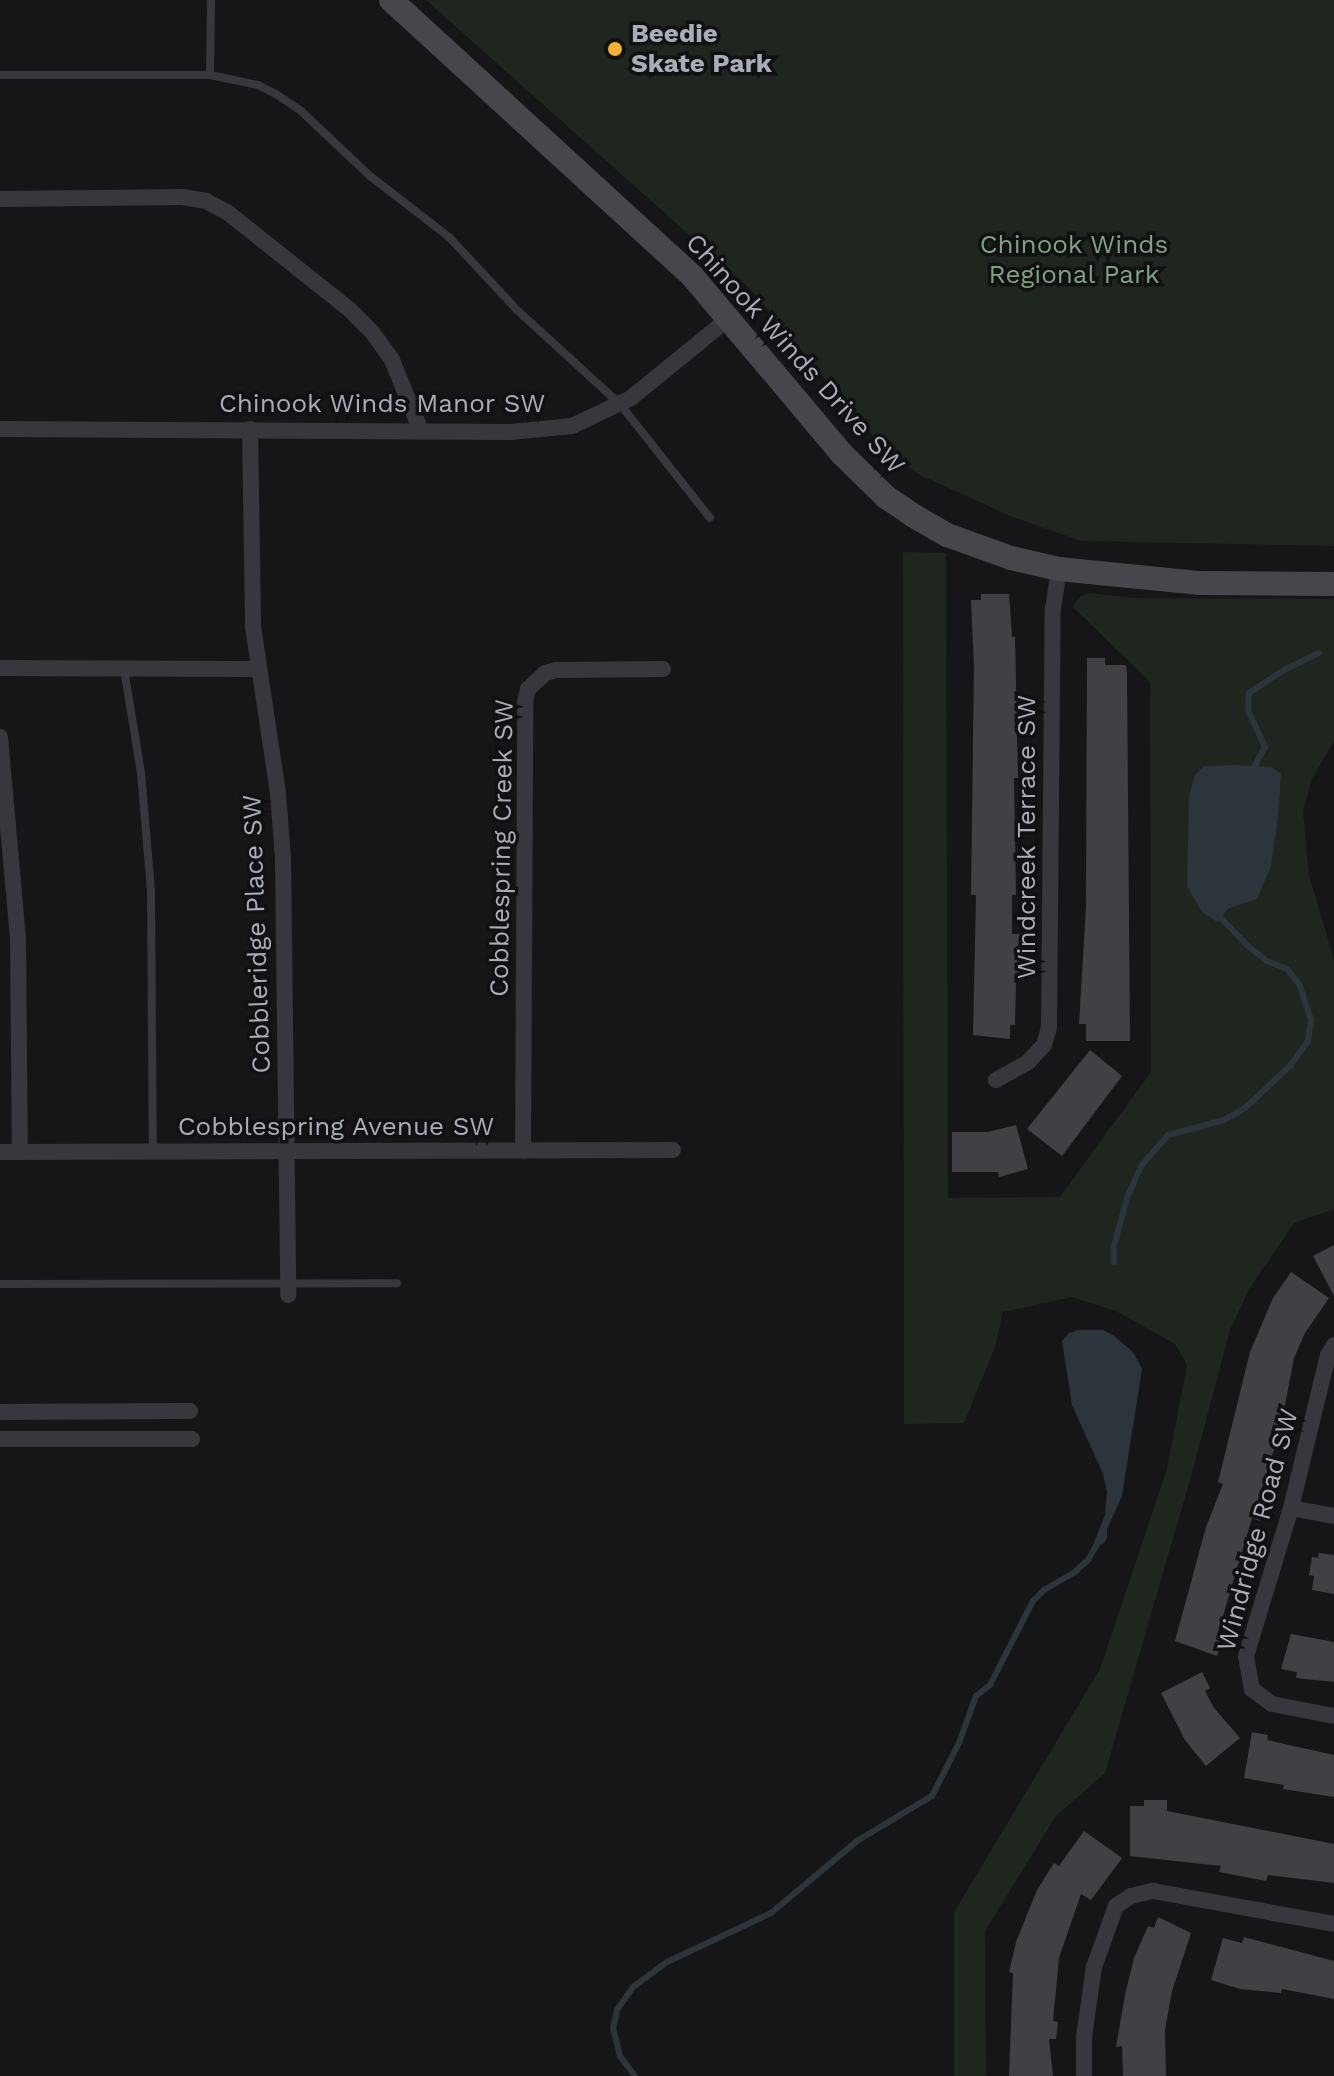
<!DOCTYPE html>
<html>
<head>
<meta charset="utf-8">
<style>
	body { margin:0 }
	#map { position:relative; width:1334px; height:2076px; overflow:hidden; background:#161618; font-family:"Work Sans",sans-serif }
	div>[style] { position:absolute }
	.green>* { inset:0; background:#1e261f }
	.water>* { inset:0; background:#2c353c }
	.stream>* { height:6px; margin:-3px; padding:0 3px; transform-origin:3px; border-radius:3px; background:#2c353c }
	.building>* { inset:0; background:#404145 }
	.lane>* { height:8px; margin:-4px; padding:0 4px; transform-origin:4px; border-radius:4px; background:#37383d }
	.street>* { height:16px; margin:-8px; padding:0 8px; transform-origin:8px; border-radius:8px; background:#37383d }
	.secondary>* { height:24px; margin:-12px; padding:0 12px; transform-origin:12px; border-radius:12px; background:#45474d }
	.dots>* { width:22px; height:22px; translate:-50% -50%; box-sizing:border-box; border:4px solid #111113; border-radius:50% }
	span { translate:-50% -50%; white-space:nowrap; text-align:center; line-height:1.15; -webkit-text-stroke:7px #111113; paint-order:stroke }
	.poi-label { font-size:26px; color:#a8adb8; font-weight:700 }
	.left { translate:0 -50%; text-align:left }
	.park-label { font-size:26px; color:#7fa381 }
	.street-label { font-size:26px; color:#a8adb8 }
</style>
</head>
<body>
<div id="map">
	<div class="green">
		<div style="clip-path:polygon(426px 0,1334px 0,1334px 546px,1081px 541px,1013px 517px,922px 476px,886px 451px,751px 290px)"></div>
		<div style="clip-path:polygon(903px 552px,946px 553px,948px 1198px,1060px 1197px,1151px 1072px,1150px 682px,1073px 607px,1081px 596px,1090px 593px,1134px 598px,1334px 599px,1334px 741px,1312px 779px,1303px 811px,1309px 876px,1334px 959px,1334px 1209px,1294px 1223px,1249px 1289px,1230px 1330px,1192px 1473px,1105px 1773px,1056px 1816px,985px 1931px,986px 2076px,954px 2076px,954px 1912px,1100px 1669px,1167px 1469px,1187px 1365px,1175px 1344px,1116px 1311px,1072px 1297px,1003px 1312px,995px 1347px,964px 1423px,904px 1424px)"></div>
	</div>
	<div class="water">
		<div style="clip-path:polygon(1235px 765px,1272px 767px,1281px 774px,1278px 816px,1271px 866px,1257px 899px,1229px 908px,1217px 922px,1202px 912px,1187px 886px,1189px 796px,1195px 775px,1204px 766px)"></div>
		<div style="clip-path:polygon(1078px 1330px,1103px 1330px,1113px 1335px,1133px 1352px,1142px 1369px,1122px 1496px,1107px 1529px,1107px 1538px,1103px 1544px,1093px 1545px,1105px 1515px,1107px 1492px,1103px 1474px,1072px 1405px,1062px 1341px,1069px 1333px)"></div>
	</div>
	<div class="stream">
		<div style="left:1251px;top:773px;width:30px;rotate:-62deg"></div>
		<div style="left:1265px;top:747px;width:41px;rotate:-114.7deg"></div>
		<div style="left:1248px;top:710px;width:17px;rotate:-87deg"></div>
		<div style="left:1249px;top:693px;width:42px;rotate:-33.3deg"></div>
		<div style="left:1284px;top:670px;width:39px;rotate:-26deg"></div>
		<div style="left:1114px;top:1262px;width:16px;rotate:-90deg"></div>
		<div style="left:1114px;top:1246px;width:50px;rotate:-74.8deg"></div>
		<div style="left:1127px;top:1198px;width:36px;rotate:-66deg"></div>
		<div style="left:1142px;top:1165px;width:40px;rotate:-49deg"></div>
		<div style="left:1168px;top:1135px;width:58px;rotate:-15deg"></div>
		<div style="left:1224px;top:1120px;width:24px;rotate:-30deg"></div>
		<div style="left:1245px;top:1108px;width:62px;rotate:-43deg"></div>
		<div style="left:1290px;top:1066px;width:31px;rotate:-54deg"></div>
		<div style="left:1308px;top:1041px;width:21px;rotate:-82deg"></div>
		<div style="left:1311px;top:1020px;width:38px;rotate:-108deg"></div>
		<div style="left:1299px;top:984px;width:19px;rotate:-129deg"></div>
		<div style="left:1287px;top:969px;width:22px;rotate:-158deg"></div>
		<div style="left:1267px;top:961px;width:24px;rotate:-142deg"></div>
		<div style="left:1248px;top:946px;width:40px;rotate:-134deg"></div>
		<div style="left:1220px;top:917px;width:7px;rotate:-90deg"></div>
		<div style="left:635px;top:2076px;width:25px;rotate:-127deg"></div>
		<div style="left:620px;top:2056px;width:29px;rotate:-104deg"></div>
		<div style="left:613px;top:2028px;width:18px;rotate:-77deg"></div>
		<div style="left:617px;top:2010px;width:28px;rotate:-55deg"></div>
		<div style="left:633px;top:1987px;width:42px;rotate:-36.3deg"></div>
		<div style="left:667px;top:1962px;width:115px;rotate:-25.2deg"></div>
		<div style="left:771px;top:1913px;width:112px;rotate:-39.9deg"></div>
		<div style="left:857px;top:1841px;width:87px;rotate:-31deg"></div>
		<div style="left:932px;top:1796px;width:59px;rotate:-63deg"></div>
		<div style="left:959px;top:1743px;width:50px;rotate:-70.1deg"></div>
		<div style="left:976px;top:1696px;width:18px;rotate:-38deg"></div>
		<div style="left:990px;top:1685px;width:94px;rotate:-62.9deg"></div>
		<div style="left:1033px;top:1601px;width:16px;rotate:-45deg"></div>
		<div style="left:1044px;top:1590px;width:36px;rotate:-30deg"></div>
		<div style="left:1075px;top:1572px;width:18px;rotate:-43deg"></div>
		<div style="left:1088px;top:1560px;width:24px;rotate:-60deg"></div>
	</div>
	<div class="building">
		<div style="clip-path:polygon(981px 594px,1009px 594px,1012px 637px,1015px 637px,1018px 778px,1014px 778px,1016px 895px,1012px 895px,1012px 934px,1023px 934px,1023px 981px,1016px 981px,1015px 1025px,1010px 1025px,1010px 1039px,973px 1035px,976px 895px,971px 895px,974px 667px,971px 600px,981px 600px)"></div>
		<div style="clip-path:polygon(1087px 658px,1105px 658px,1105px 665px,1126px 665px,1127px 673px,1130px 1041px,1086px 1041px,1086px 1024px,1079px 1024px,1086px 907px)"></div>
		<div style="clip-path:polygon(1090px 1050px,1122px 1076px,1062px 1156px,1027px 1129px)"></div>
		<div style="clip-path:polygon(1016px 1125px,1028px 1169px,999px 1177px,998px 1172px,952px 1172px,952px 1132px,988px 1132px)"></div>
		<div style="clip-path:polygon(1334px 1245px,1334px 1296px,1313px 1256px)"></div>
		<div style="clip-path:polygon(1291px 1272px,1329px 1298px,1305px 1333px,1294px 1358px,1280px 1431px,1258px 1500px,1266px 1503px,1260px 1521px,1252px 1518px,1217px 1636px,1222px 1638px,1217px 1656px,1175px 1641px,1206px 1527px,1223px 1484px,1218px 1482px,1250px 1352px,1273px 1298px)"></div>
		<div style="clip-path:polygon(1319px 1553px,1334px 1555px,1334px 1594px,1312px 1590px,1314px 1576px,1309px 1575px,1312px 1557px,1318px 1558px)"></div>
		<div style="clip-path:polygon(1291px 1634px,1334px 1642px,1334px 1682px,1296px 1678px,1297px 1672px,1281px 1669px)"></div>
		<div style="clip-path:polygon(1202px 1672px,1210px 1688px,1205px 1691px,1214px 1708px,1240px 1738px,1206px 1766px,1185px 1740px,1161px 1693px)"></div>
		<div style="clip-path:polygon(1252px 1732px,1268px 1735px,1267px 1740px,1334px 1755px,1334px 1797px,1283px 1789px,1284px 1785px,1244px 1778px)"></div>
		<div style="clip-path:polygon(1144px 1800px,1167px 1800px,1167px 1811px,1334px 1844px,1334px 1883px,1268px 1875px,1266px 1881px,1219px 1872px,1221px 1866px,1130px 1856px,1130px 1806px,1144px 1806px)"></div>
		<div style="clip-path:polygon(1084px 1831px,1122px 1858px,1091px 1900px,1081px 1894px,1059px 1958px,1053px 2021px,1058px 2022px,1056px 2039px,1049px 2039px,1053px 2076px,1009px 2076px,1013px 1973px,1009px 1972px,1016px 1942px,1037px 1890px,1054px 1863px,1059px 1866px)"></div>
		<div style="clip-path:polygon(1158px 1917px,1191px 1933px,1172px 1991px,1165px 2030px,1166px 2076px,1123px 2076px,1122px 2046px,1116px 2047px,1125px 1995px,1134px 1958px,1148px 1926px,1154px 1928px)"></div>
		<div style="clip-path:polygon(1244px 1937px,1334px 1961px,1334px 1999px,1282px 1989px,1281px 1993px,1240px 1989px,1211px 1980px,1223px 1938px,1242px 1943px)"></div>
	</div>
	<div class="lane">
		<div style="left:0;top:75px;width:210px"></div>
		<div style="left:210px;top:75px;width:49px;rotate:11.8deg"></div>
		<div style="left:258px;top:85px;width:20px;rotate:27deg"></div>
		<div style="left:276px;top:94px;width:30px;rotate:34deg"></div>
		<div style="left:301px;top:111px;width:95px;rotate:43.3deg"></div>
		<div style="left:370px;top:176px;width:100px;rotate:37.7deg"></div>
		<div style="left:449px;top:237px;width:100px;rotate:47deg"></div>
		<div style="left:517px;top:310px;width:139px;rotate:42.4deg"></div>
		<div style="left:620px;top:404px;width:145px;rotate:51.7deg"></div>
		<div style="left:210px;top:75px;width:75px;rotate:-89.2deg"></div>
		<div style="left:124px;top:669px;width:105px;rotate:80.7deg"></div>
		<div style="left:141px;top:773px;width:117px;rotate:85.1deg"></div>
		<div style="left:151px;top:890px;width:261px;rotate:89.6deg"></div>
		<div style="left:0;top:1284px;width:397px;rotate:-0.1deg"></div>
	</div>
	<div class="street">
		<div style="left:0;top:199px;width:182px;rotate:-0.6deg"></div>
		<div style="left:182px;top:197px;width:24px;rotate:9deg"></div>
		<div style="left:206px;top:201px;width:24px;rotate:28deg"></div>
		<div style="left:227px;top:212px;width:157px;rotate:38.5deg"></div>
		<div style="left:350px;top:310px;width:31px;rotate:45deg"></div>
		<div style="left:372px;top:332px;width:34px;rotate:54deg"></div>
		<div style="left:392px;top:360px;width:77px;rotate:67.8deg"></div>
		<div style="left:0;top:429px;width:510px;rotate:0.34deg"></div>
		<div style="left:510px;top:432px;width:62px;rotate:-5.5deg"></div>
		<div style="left:572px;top:426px;width:65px;rotate:-25.4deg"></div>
		<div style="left:631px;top:398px;width:127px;rotate:-39.2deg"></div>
		<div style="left:250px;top:429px;width:197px;rotate:89.1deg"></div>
		<div style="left:253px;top:626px;width:170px;rotate:81.5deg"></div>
		<div style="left:278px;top:794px;width:64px;rotate:85.5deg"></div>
		<div style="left:283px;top:858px;width:437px;rotate:89.3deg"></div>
		<div style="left:0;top:668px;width:259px;rotate:0.2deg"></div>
		<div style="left:0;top:737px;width:202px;rotate:84.9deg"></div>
		<div style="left:18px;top:938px;width:214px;rotate:89.5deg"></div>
		<div style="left:996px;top:1080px;width:37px;rotate:-29deg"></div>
		<div style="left:1028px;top:1062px;width:23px;rotate:-47deg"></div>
		<div style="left:1044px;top:1045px;width:19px;rotate:-74deg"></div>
		<div style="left:1049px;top:1027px;width:418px;rotate:-89.5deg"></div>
		<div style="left:1053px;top:609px;width:40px;rotate:-81.5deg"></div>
		<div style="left:523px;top:1151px;width:449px;rotate:-89.7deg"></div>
		<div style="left:525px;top:702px;width:13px;rotate:-77deg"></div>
		<div style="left:528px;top:689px;width:23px;rotate:-43deg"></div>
		<div style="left:545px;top:673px;width:11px;rotate:-15deg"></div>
		<div style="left:556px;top:670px;width:107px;rotate:-0.5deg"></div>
		<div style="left:0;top:1152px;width:673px;rotate:-0.17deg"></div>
		<div style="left:1334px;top:1345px;width:12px;rotate:121deg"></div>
		<div style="left:1328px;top:1355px;width:157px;rotate:103.6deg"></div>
		<div style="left:1291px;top:1508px;width:155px;rotate:106.9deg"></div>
		<div style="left:1246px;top:1656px;width:34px;rotate:80deg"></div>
		<div style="left:1252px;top:1689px;width:25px;rotate:37deg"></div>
		<div style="left:1272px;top:1704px;width:63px;rotate:11deg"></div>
		<div style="left:0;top:1412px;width:190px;rotate:-0.3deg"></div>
		<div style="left:0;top:1439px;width:192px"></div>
		<div style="left:1291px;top:1508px;width:44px;rotate:10.5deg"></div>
		<div style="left:1084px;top:2076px;width:39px;rotate:-90deg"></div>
		<div style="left:1084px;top:2037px;width:71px;rotate:-81.9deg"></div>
		<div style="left:1094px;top:1967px;width:65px;rotate:-70.2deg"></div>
		<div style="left:1116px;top:1906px;width:18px;rotate:-34deg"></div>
		<div style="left:1131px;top:1896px;width:23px;rotate:-13deg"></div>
		<div style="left:1153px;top:1891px;width:184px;rotate:10.3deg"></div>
	</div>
	<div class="secondary">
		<div style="left:391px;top:0;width:410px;rotate:42.5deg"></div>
		<div style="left:693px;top:277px;width:233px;rotate:49.9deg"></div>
		<div style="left:843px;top:455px;width:60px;rotate:44.3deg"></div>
		<div style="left:886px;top:497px;width:34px;rotate:34deg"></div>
		<div style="left:914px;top:516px;width:38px;rotate:30deg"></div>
		<div style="left:947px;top:535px;width:68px;rotate:19.8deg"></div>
		<div style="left:1011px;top:558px;width:49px;rotate:12.9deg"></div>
		<div style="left:1059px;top:569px;width:142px;rotate:5.7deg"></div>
		<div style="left:1200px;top:583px;width:134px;rotate:0.4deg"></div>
	</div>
	<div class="dots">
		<div style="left:615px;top:49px;background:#f2b134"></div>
	</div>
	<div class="poi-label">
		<span class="left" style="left:631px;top:49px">Beedie<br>Skate Park</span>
	</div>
	<div class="park-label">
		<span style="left:1074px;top:260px">Chinook Winds<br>Regional Park</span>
	</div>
	<div class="street-label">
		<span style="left:795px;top:354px;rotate:48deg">Chinook Winds Drive SW</span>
		<span style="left:382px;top:404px">Chinook Winds Manor SW</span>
		<span style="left:1027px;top:837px;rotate:-90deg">Windcreek Terrace SW</span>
		<span style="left:502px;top:848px;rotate:-89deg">Cobblespring Creek SW</span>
		<span style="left:257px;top:934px;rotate:-92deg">Cobbleridge Place SW</span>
		<span style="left:336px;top:1127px">Cobblespring Avenue SW</span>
		<span style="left:1258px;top:1530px;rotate:-75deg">Windridge Road SW</span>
	</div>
</div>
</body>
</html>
